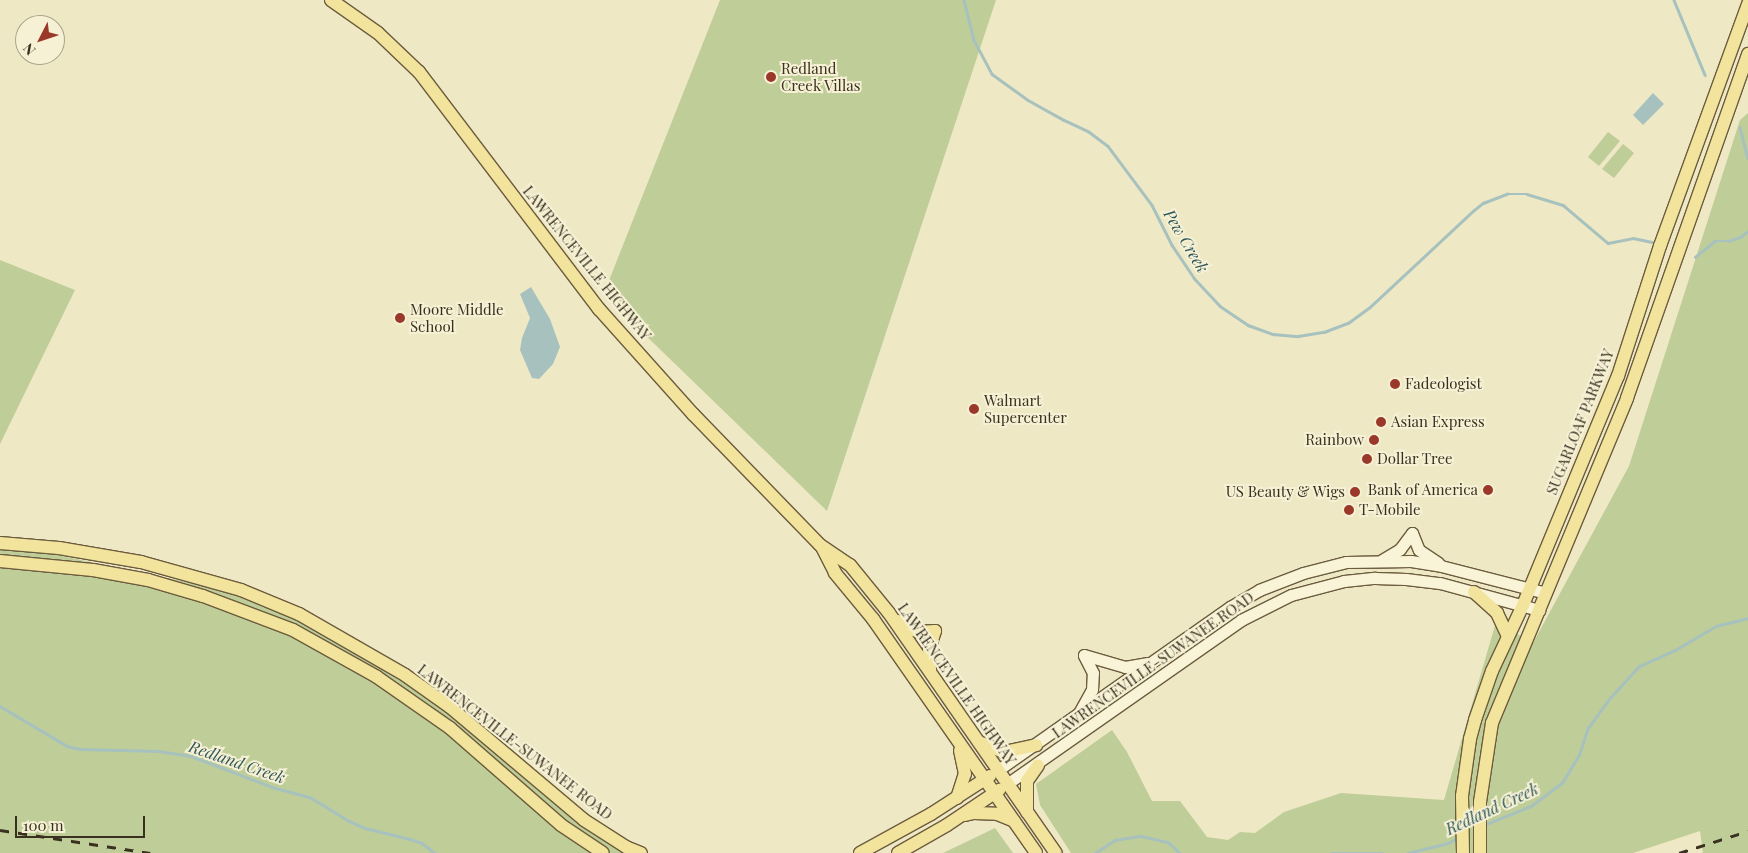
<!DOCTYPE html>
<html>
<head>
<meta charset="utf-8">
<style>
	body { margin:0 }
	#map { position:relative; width:1748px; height:853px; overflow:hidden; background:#efe8c5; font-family:"Playfair Display",serif }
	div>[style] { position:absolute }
	.green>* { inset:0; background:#bfcd98 }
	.water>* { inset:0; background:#a7c2be }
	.stream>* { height:2.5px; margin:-1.25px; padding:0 1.25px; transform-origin:1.25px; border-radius:1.25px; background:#a7c2be }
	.roads { filter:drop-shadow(1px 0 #6c5c3e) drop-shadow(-1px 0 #6c5c3e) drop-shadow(0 1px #6c5c3e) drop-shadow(0 -1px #6c5c3e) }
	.secondary>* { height:11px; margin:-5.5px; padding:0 5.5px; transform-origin:5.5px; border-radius:5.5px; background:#f9f4d8 }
	.primary>* { height:12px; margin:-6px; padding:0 6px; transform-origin:6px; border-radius:6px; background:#f2e49d }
	.rail>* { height:2.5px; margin-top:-1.25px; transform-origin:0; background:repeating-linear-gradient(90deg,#3a301f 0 9px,transparent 0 18px) }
	.dots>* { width:14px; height:14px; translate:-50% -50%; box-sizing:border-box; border:2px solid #f6f1d5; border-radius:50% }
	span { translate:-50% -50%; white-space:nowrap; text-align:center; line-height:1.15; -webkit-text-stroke:4px #f6f1d5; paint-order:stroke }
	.poi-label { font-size:15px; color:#3a301f }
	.left { translate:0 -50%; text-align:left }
	.right { translate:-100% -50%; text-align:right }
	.street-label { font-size:15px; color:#3a301f }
	.water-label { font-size:16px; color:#2e565a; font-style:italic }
	.north { position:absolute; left:15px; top:15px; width:50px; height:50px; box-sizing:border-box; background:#f6f1d5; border:1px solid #aba48c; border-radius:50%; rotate:229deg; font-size:14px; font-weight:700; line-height:20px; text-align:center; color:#3a301f }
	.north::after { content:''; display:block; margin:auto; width:18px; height:22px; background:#9a392a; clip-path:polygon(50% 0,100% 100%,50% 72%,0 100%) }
	.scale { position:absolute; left:15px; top:816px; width:130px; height:22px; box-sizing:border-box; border:2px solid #3a301f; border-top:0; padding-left:6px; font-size:15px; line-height:18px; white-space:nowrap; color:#3a301f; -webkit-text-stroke:4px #f6f1d5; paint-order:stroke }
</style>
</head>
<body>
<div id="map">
	<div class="green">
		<div style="clip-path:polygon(720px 0,996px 0,827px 511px,639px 329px,606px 288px)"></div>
		<div style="clip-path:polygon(1748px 113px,1748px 853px,1703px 853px,1700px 831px,1633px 853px,1071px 853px,1040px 805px,1036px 784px,1112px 730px,1127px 752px,1152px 801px,1180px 801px,1207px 837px,1228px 840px,1240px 832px,1255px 833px,1284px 812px,1341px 793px,1444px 800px,1496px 622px,1533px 643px,1629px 466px,1740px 120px)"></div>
		<div style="clip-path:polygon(1608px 132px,1620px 141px,1599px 166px,1588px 157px)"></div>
		<div style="clip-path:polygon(1623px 144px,1634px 153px,1614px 178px,1602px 169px)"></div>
		<div style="clip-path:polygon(0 260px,75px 290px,0 444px)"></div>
		<div style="clip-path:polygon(14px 546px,292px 604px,544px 781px,629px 853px,0 853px,0 547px)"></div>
		<div style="clip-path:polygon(995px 828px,1013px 853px,943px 853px)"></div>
	</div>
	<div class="water">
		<div style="clip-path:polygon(1653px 93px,1664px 104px,1643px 125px,1633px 115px)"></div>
		<div style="clip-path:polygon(531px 287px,550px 319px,560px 347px,553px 364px,539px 379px,532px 378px,520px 350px,522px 338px,530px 318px,520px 294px)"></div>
	</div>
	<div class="stream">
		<div style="left:964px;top:0;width:41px;rotate:76deg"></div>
		<div style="left:974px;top:40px;width:38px;rotate:62deg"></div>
		<div style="left:992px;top:74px;width:44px;rotate:35.8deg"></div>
		<div style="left:1028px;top:100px;width:41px;rotate:29.1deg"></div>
		<div style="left:1064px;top:120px;width:26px;rotate:25deg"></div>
		<div style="left:1088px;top:131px;width:25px;rotate:37deg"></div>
		<div style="left:1108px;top:146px;width:74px;rotate:53.3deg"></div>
		<div style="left:1152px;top:205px;width:45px;rotate:63.4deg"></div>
		<div style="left:1172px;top:245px;width:40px;rotate:56deg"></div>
		<div style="left:1194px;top:278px;width:38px;rotate:47deg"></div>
		<div style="left:1220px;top:306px;width:34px;rotate:34deg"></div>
		<div style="left:1248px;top:325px;width:27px;rotate:20deg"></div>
		<div style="left:1273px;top:334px;width:25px;rotate:5deg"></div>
		<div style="left:1298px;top:336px;width:26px;rotate:-9deg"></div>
		<div style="left:1324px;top:332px;width:26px;rotate:-21deg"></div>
		<div style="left:1348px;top:323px;width:27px;rotate:-36deg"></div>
		<div style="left:1370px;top:307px;width:141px;rotate:-43deg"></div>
		<div style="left:1473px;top:211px;width:13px;rotate:-39deg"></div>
		<div style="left:1483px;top:203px;width:26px;rotate:-21deg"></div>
		<div style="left:1507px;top:194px;width:20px"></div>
		<div style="left:1527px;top:194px;width:38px;rotate:17deg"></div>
		<div style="left:1563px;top:205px;width:59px;rotate:40.2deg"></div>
		<div style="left:1608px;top:243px;width:25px;rotate:-11deg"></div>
		<div style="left:1633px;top:238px;width:19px;rotate:12deg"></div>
		<div style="left:1674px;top:0;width:81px;rotate:67.5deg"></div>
		<div style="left:1740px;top:127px;width:32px;rotate:76deg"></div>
		<div style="left:1695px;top:257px;width:26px;rotate:-39deg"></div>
		<div style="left:1715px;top:241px;width:13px"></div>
		<div style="left:1728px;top:241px;width:13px;rotate:-18deg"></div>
		<div style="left:1740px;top:237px;width:10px;rotate:-37deg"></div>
		<div style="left:0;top:706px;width:78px;rotate:30.8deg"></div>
		<div style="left:67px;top:746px;width:13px;rotate:13deg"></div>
		<div style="left:80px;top:749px;width:79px;rotate:1.5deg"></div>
		<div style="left:159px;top:751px;width:32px;rotate:9deg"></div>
		<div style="left:191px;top:756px;width:87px;rotate:20.9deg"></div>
		<div style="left:272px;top:787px;width:39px;rotate:15deg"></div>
		<div style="left:310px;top:797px;width:46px;rotate:31.6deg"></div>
		<div style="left:349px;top:821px;width:17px;rotate:24deg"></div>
		<div style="left:365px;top:828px;width:46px;rotate:13.7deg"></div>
		<div style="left:410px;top:839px;width:13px;rotate:18deg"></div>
		<div style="left:422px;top:843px;width:16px;rotate:38deg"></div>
		<div style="left:1484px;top:825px;width:51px;rotate:-22deg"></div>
		<div style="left:1531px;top:806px;width:39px;rotate:-37deg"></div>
		<div style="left:1562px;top:783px;width:33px;rotate:-59deg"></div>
		<div style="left:1579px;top:755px;width:28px;rotate:-72deg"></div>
		<div style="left:1588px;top:728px;width:37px;rotate:-54deg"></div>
		<div style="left:1610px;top:698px;width:42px;rotate:-47.9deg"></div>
		<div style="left:1638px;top:667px;width:41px;rotate:-24.7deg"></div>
		<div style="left:1675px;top:650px;width:48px;rotate:-30.3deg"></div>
		<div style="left:1716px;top:626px;width:33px;rotate:-14deg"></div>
		<div style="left:1095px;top:853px;width:24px;rotate:-33deg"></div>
		<div style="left:1115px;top:840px;width:26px;rotate:-9deg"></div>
		<div style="left:1141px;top:836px;width:28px;rotate:13deg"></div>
		<div style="left:1168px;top:842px;width:16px;rotate:43deg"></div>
		<div style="left:1331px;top:853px;width:52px"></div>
		<div style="left:1408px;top:853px;width:41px;rotate:-14deg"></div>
		<div style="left:1448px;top:843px;width:13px;rotate:-29deg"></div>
	</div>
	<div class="roads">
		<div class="secondary">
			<div style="left:1412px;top:533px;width:18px;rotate:68deg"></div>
			<div style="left:1419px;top:550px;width:23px;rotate:34deg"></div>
			<div style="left:1382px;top:560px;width:21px;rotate:-31deg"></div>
			<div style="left:1400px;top:549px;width:20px;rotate:-53deg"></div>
			<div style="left:1084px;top:655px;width:43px;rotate:16.3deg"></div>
			<div style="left:1125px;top:667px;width:23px;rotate:-10deg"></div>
			<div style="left:1079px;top:713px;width:26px;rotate:-61deg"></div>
			<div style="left:1092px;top:690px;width:17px;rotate:-87deg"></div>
			<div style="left:1093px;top:673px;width:20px;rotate:-117deg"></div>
			<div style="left:998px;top:770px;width:284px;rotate:-35.1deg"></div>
			<div style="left:1230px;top:607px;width:34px;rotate:-30deg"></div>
			<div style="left:1259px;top:590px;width:47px;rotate:-21.1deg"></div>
			<div style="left:1303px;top:573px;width:44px;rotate:-14.3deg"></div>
			<div style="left:1346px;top:562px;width:65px;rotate:-0.9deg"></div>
			<div style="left:1411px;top:561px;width:30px;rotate:9deg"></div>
			<div style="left:1441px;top:566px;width:108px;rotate:14.4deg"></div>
			<div style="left:1007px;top:784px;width:286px;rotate:-35deg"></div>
			<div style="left:1241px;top:620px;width:56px;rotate:-26.6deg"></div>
			<div style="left:1291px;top:595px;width:55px;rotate:-14.8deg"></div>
			<div style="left:1344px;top:581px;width:31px;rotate:-6deg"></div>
			<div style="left:1375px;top:578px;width:31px;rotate:2deg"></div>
			<div style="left:1406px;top:579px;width:34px;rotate:7deg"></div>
			<div style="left:1440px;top:583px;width:103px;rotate:15.3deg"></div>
		</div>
		<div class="primary">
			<div style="left:331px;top:0;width:57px;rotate:35.1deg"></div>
			<div style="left:378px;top:33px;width:57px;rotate:43.6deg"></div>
			<div style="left:419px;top:72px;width:298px;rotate:52.8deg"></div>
			<div style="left:599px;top:309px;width:141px;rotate:48.2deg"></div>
			<div style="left:693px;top:414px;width:182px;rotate:45.9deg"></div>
			<div style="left:820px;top:545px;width:36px;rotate:34deg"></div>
			<div style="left:850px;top:565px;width:62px;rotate:50.9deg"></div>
			<div style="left:889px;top:613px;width:292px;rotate:55.2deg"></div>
			<div style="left:0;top:543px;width:59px;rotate:4.8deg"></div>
			<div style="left:59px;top:548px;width:83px;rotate:9.7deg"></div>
			<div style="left:141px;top:562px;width:104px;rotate:15.6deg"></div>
			<div style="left:241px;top:590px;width:63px;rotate:22.5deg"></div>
			<div style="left:299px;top:614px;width:122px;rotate:29.9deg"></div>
			<div style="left:405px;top:675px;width:55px;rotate:35.4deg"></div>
			<div style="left:450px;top:707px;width:175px;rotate:40.1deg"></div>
			<div style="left:584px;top:820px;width:50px;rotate:32.7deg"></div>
			<div style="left:626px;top:847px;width:16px;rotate:22deg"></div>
			<div style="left:822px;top:547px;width:29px;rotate:63deg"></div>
			<div style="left:835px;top:573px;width:60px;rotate:50.4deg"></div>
			<div style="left:873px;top:619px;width:285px;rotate:55.1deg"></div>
			<div style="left:0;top:561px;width:93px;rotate:5.5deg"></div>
			<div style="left:93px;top:570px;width:56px;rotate:10.3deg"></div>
			<div style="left:148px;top:580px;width:57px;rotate:16.2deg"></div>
			<div style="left:203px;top:596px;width:96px;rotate:20.7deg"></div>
			<div style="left:293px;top:630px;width:96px;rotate:29.2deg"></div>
			<div style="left:377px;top:677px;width:89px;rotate:34.9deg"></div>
			<div style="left:450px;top:728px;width:147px;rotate:41.1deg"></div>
			<div style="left:561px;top:825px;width:50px;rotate:33.7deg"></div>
			<div style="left:1474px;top:592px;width:31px;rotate:42deg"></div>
			<div style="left:1497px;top:613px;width:26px;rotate:65deg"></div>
			<div style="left:898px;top:621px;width:6px;rotate:51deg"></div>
			<div style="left:902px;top:626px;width:18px;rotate:19deg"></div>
			<div style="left:919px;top:632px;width:16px;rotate:-4deg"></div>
			<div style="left:935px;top:631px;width:19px;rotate:108deg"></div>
			<div style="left:929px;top:649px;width:21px;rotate:87deg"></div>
			<div style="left:979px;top:742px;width:27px;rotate:22deg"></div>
			<div style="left:1004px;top:752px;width:33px;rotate:-12deg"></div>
			<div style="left:957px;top:798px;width:25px;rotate:-72deg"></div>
			<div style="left:965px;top:774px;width:24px;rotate:-102deg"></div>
			<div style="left:1027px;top:812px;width:31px;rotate:-90deg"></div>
			<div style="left:1027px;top:781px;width:19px;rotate:-55deg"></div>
			<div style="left:965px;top:815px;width:9px;rotate:-13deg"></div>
			<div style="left:974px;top:813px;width:23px;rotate:2deg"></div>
			<div style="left:997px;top:814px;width:18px;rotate:22deg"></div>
			<div style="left:860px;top:853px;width:81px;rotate:-28.8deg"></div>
			<div style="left:931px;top:814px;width:70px;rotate:-32.8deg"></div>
			<div style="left:898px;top:853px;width:56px;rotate:-29.7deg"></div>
			<div style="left:947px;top:825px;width:63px;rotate:-33.9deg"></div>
			<div style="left:1463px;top:853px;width:57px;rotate:-91deg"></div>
			<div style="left:1462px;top:796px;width:58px;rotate:-82deg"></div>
			<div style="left:1470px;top:739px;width:20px;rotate:-75deg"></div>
			<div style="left:1475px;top:720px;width:52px;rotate:-70.9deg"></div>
			<div style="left:1492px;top:671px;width:73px;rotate:-64.8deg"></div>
			<div style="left:1523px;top:605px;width:248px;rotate:-67.5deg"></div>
			<div style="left:1618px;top:376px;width:137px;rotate:-72.1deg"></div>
			<div style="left:1660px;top:246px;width:258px;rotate:-70deg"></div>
			<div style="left:1480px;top:853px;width:51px;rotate:-90deg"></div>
			<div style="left:1480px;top:802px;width:80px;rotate:-81.4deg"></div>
			<div style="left:1492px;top:723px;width:352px;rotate:-67.4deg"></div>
			<div style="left:1627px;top:398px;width:365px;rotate:-70.6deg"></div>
		</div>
	</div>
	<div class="rail">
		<div style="left:0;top:830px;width:152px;rotate:8.7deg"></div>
		<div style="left:1679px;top:853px;width:72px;rotate:-17.7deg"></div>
	</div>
	<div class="dots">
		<div style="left:771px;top:77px;background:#9a392a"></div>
		<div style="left:400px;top:318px;background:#9a392a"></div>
		<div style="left:1395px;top:384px;background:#9a392a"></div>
		<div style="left:974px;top:409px;background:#9a392a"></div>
		<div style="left:1381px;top:422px;background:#9a392a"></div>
		<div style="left:1374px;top:440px;background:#9a392a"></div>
		<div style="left:1367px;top:459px;background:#9a392a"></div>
		<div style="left:1488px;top:490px;background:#9a392a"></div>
		<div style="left:1355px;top:492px;background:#9a392a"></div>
		<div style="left:1349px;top:510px;background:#9a392a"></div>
	</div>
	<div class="poi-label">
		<span class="left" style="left:781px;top:77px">Redland<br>Creek Villas</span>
		<span class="left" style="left:410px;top:318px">Moore Middle<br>School</span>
		<span class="left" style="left:1405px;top:384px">Fadeologist</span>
		<span class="left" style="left:984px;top:409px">Walmart<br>Supercenter</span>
		<span class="left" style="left:1391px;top:422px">Asian Express</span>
		<span class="right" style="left:1364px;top:440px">Rainbow</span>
		<span class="left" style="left:1377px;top:459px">Dollar Tree</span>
		<span class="right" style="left:1478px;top:490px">Bank of America</span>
		<span class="right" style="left:1345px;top:492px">US Beauty &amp; Wigs</span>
		<span class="left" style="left:1359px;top:510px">T-Mobile</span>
	</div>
	<div class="street-label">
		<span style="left:587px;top:263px;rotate:51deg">LAWRENCEVILLE HIGHWAY</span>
		<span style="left:1580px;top:422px;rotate:-68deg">SUGARLOAF PARKWAY</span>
		<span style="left:1153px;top:665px;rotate:-35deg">LAWRENCEVILLE-SUWANEE ROAD</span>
		<span style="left:957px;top:684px;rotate:55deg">LAWRENCEVILLE HIGHWAY</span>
		<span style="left:515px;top:742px;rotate:38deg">LAWRENCEVILLE-SUWANEE ROAD</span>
	</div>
	<div class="water-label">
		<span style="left:1186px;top:241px;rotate:59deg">Pew Creek</span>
		<span style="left:237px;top:762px;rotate:19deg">Redland Creek</span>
		<span style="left:1492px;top:809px;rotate:-25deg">Redland Creek</span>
	</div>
	<div class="north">N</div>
	<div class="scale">100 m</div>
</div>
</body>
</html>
